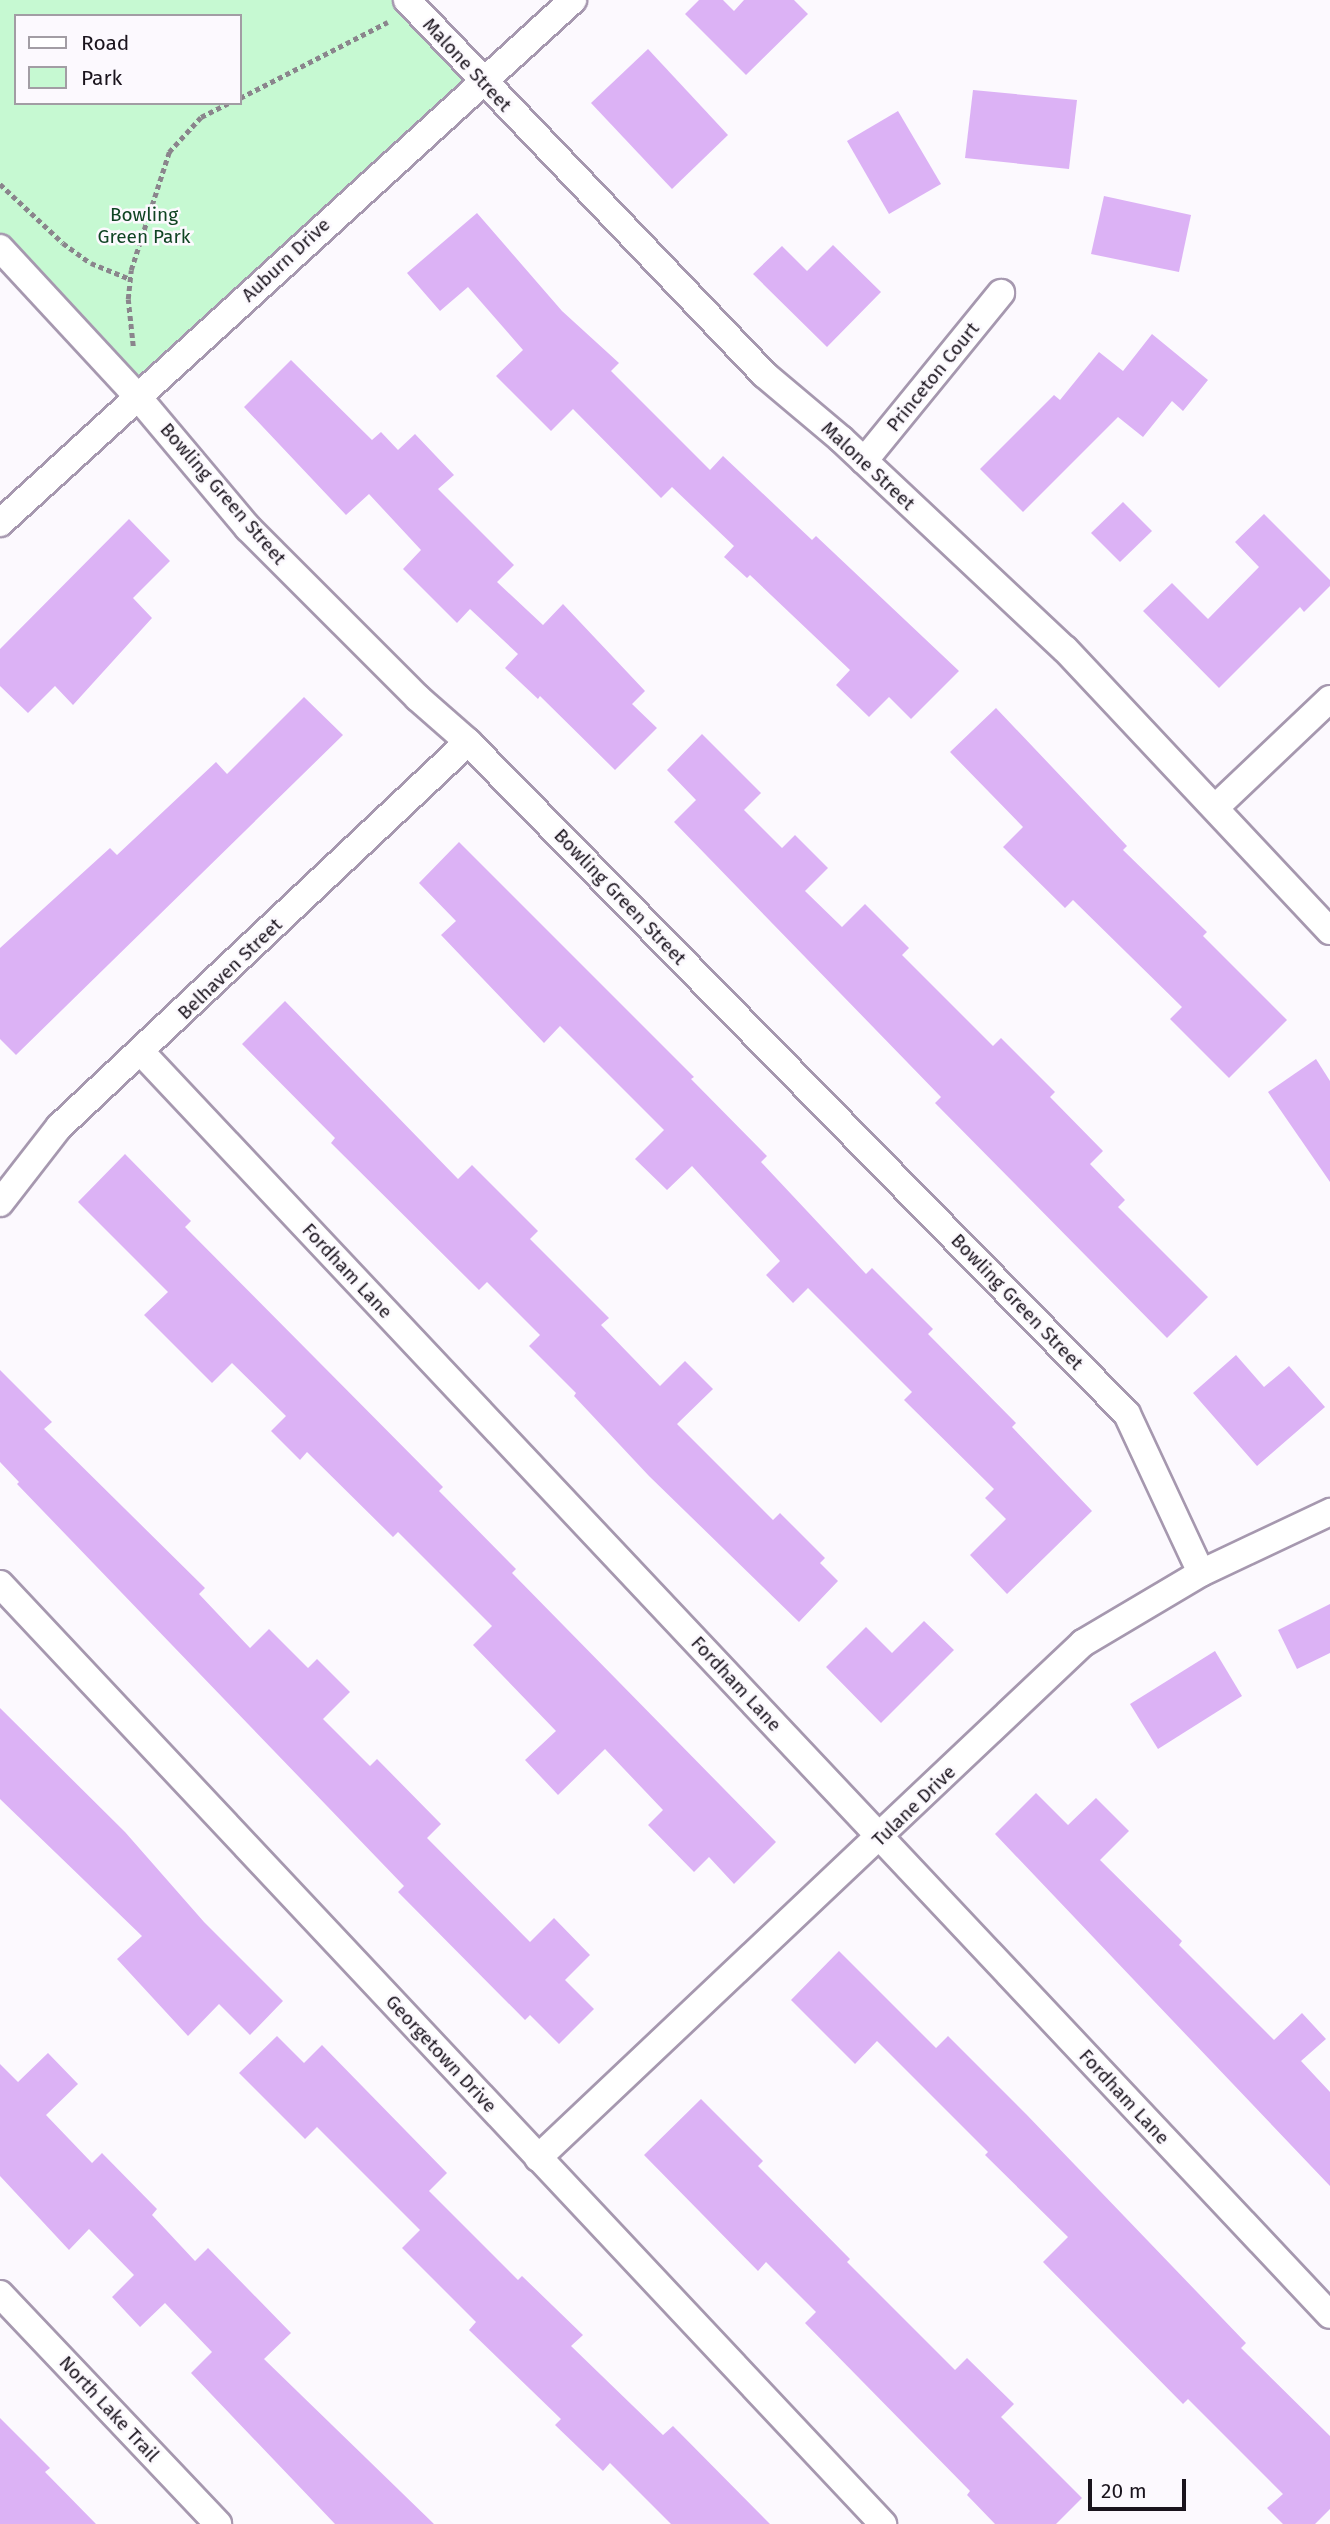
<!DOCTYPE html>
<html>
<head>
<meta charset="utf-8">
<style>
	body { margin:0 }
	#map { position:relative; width:1330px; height:2524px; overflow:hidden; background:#fcf9fe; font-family:"Fira Sans",sans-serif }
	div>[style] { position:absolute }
	.green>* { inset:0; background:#c6f9d2 }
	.building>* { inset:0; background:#dcb2f5 }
	.path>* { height:4.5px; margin-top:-2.25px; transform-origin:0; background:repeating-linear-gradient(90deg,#8a858c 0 5px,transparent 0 8.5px) }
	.roads { filter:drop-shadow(2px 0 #a698af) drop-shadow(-2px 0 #a698af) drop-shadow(0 2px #a698af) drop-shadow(0 -2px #a698af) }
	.street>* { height:26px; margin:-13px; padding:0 13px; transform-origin:13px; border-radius:13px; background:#fff }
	span { translate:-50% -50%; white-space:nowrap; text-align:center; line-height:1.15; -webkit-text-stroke:5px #fcf9fe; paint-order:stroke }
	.street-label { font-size:19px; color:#1a141d }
	.park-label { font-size:19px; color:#0f4423 }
	.legend { position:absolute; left:14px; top:14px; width:228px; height:91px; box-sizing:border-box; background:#fcf9fe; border:2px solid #a29da4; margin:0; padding:9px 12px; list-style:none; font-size:21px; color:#1a141d }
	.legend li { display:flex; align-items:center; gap:14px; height:35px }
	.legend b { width:35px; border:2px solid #a29da4 }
	.scale { position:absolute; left:1088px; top:2479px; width:98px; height:32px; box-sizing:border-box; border:4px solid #1a141d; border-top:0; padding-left:9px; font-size:21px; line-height:24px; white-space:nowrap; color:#1a141d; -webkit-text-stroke:5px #fcf9fe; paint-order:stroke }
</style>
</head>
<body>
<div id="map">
	<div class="green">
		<div style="clip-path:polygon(evenodd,0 0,407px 0,481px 80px,138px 397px,0 250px,0 0,16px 16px,240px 16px,240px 103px,16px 103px,16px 16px)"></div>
	</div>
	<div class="building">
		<div style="clip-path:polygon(699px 0,723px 0,734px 11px,744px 0,794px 0,808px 14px,746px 75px,685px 14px)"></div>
		<div style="clip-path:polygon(648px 49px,728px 135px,672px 189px,591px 103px)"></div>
		<div style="clip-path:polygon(973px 90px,1077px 100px,1069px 169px,965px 158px)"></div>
		<div style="clip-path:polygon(898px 111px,941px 184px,889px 214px,847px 141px)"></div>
		<div style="clip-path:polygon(1104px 196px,1191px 215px,1179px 272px,1091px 254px)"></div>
		<div style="clip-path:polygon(477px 213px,562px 311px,619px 363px,611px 371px,710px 470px,723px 456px,812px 540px,816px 536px,959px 671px,911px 719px,889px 697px,869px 717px,836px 685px,850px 670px,750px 575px,747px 578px,724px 557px,734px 546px,672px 487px,661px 498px,573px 409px,551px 431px,496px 376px,523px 350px,468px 287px,440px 311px,407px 273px)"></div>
		<div style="clip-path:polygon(833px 245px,881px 292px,827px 347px,753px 274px,782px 246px,807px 271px)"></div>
		<div style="clip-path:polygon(1152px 334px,1208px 380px,1183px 411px,1172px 401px,1143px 437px,1118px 417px,1023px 512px,980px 469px,1054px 395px,1060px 400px,1099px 352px,1123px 371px)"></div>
		<div style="clip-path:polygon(291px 360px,372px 440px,381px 432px,398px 450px,415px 434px,454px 475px,438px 489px,514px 565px,497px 582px,543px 625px,563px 604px,645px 691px,632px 704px,657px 728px,615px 770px,540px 696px,538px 699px,505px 668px,518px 654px,470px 609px,457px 623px,403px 569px,421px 550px,369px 494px,346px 515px,244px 407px)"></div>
		<div style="clip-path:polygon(1123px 502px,1152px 531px,1120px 562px,1091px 533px)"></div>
		<div style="clip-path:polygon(1264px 514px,1330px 580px,1330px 586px,1304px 612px,1300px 607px,1219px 688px,1143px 611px,1172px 583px,1208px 619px,1259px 567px,1235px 542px)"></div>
		<div style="clip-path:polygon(129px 519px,170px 561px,133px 598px,152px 618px,73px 705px,55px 686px,28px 713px,0 686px,0 649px)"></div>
		<div style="clip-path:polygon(304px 697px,343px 735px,16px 1055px,0 1039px,0 948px,110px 848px,117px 855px,216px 762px,227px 774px)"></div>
		<div style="clip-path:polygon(996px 708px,1127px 846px,1123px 850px,1207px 932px,1203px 936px,1287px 1020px,1229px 1078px,1170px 1019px,1182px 1007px,1073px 900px,1065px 908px,1003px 847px,1023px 827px,950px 752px)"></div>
		<div style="clip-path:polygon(702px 734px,761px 793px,744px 810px,782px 848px,795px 835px,828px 868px,805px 891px,842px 927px,865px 904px,909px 948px,902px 955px,993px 1046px,1001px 1038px,1055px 1092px,1050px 1097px,1103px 1151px,1090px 1164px,1125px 1200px,1118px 1207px,1208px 1297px,1167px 1338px,935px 1103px,941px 1097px,674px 822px,696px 800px,667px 770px)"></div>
		<div style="clip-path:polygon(459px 842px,694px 1077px,691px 1079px,767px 1156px,761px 1162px,866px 1274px,872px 1268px,933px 1329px,928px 1334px,1016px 1423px,1012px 1427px,1092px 1511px,1007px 1594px,970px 1555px,1006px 1519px,985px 1498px,994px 1489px,904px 1400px,912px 1392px,808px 1288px,793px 1303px,766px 1275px,780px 1261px,692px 1166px,667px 1190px,635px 1159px,664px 1130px,560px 1026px,544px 1043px,441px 935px,456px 921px,419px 883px)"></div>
		<div style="clip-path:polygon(285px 1001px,458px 1179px,472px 1165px,538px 1231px,530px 1239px,609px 1318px,601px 1325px,660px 1386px,685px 1361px,713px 1389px,677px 1424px,773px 1520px,780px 1513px,825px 1558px,820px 1563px,838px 1581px,799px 1622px,649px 1476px,574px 1396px,576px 1393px,529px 1346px,540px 1335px,487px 1282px,479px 1290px,331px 1143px,335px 1138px,242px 1044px)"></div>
		<div style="clip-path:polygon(1316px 1059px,1330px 1081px,1330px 1182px,1268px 1092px)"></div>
		<div style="clip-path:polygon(125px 1154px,191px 1221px,185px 1227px,443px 1487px,439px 1491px,516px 1569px,512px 1573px,776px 1842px,734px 1884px,709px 1857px,694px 1872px,648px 1825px,663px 1810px,605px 1749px,558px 1795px,525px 1760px,556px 1731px,473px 1645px,492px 1626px,398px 1532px,393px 1537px,307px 1452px,300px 1460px,271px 1431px,286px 1416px,232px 1363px,212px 1383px,144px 1315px,168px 1292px,78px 1202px)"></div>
		<div style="clip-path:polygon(1236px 1355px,1264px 1387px,1289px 1366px,1325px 1407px,1257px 1466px,1193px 1393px)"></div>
		<div style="clip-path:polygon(0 1370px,52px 1422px,44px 1429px,205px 1588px,199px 1594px,250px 1648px,269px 1629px,308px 1668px,317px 1659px,350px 1692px,323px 1719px,370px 1766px,377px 1759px,441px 1824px,427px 1838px,530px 1942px,554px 1918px,590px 1955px,565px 1980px,594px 2009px,559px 2044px,530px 2015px,525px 2020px,398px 1892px,404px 1886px,17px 1484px,19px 1482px,0 1462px)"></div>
		<div style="clip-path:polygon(1330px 1604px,1330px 1653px,1297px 1669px,1278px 1630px)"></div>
		<div style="clip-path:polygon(924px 1621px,954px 1650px,881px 1723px,826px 1667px,866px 1627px,892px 1653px)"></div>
		<div style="clip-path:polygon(1215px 1651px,1242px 1696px,1158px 1749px,1130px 1704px)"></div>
		<div style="clip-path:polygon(0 1708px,125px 1832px,204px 1922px,283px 2001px,250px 2035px,219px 2004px,188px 2036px,117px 1959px,142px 1936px,0 1799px)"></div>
		<div style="clip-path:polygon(1036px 1793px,1068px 1825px,1096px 1798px,1129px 1831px,1100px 1860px,1182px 1941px,1179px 1945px,1274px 2040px,1302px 2013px,1326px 2039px,1301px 2061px,1330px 2092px,1330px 2186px,995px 1834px)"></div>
		<div style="clip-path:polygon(839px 1951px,936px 2048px,948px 2036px,1026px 2114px,1246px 2343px,1241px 2348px,1330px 2436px,1330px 2509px,1315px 2524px,1283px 2524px,1267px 2508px,1283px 2494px,1188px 2399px,1183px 2404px,1043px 2262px,1068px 2237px,985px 2155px,988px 2152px,877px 2041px,855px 2064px,791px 2000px)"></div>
		<div style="clip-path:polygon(277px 2036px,304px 2063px,322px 2045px,447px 2173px,429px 2191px,518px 2280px,522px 2276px,583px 2335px,571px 2346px,663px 2435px,673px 2426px,770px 2524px,671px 2524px,610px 2463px,603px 2471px,555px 2425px,561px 2419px,469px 2330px,476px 2322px,402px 2248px,420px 2230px,317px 2127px,305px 2139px,239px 2073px)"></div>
		<div style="clip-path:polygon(48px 2053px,78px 2084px,46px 2115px,92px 2163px,102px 2153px,157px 2209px,152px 2215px,195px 2261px,208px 2248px,291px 2333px,264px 2359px,434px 2524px,335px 2524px,191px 2373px,212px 2352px,165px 2303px,140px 2327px,112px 2297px,134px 2275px,89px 2229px,69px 2250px,0 2176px,0 2064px,18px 2082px)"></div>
		<div style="clip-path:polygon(701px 2099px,763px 2161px,758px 2166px,850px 2259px,847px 2262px,955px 2370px,967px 2358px,1014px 2404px,1001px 2417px,1082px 2498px,1056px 2524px,995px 2524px,967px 2495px,970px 2491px,805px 2323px,816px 2312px,766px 2262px,758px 2271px,644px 2155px)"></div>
		<div style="clip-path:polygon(0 2418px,50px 2468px,45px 2472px,96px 2524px,0 2524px)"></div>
	</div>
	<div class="path">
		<div style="left:240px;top:98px;width:166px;rotate:-27.2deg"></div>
		<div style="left:0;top:184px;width:86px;rotate:43.1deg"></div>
		<div style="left:63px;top:243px;width:34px;rotate:36deg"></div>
		<div style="left:91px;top:263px;width:42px;rotate:22.3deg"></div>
		<div style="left:133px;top:346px;width:47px;rotate:-96.1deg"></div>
		<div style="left:128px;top:299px;width:29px;rotate:-84deg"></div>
		<div style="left:131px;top:270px;width:124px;rotate:-72.1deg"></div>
		<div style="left:169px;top:152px;width:47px;rotate:-47.6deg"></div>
		<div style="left:201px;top:117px;width:31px;rotate:-27deg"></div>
	</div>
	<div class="roads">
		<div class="street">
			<div style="left:407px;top:0;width:518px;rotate:46.33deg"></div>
			<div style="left:765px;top:375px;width:99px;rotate:40.1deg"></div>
			<div style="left:841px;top:439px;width:307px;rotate:43.2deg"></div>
			<div style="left:1065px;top:649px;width:387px;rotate:46.8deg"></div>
			<div style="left:0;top:248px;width:203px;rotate:47.2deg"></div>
			<div style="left:138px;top:397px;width:171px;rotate:50deg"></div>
			<div style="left:248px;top:528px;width:240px;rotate:45deg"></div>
			<div style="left:418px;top:698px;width:67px;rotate:41.3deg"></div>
			<div style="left:468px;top:742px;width:941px;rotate:45.56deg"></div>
			<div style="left:1127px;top:1414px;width:175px;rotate:65deg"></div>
			<div style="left:864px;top:461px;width:217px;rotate:-50.8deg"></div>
			<div style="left:0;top:523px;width:776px;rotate:-42.39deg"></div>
			<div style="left:1216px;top:807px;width:157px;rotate:-43.5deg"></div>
			<div style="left:142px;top:1053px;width:1733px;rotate:46.73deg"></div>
			<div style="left:0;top:1203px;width:96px;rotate:-52.2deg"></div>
			<div style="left:59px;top:1127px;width:562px;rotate:-43.27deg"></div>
			<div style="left:0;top:1584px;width:1290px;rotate:46.79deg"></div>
			<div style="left:538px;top:2158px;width:750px;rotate:-43.38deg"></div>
			<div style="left:1083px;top:1643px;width:137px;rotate:-30.7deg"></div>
			<div style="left:1201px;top:1573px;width:143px;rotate:-25.3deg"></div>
			<div style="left:0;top:2294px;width:317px;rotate:46.5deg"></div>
		</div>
	</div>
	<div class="street-label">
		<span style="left:467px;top:65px;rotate:47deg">Malone Street</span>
		<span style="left:286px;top:260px;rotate:-43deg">Auburn Drive</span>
		<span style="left:933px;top:377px;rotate:-51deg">Princeton Court</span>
		<span style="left:868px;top:466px;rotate:43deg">Malone Street</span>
		<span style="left:223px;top:494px;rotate:49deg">Bowling Green Street</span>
		<span style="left:620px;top:897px;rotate:46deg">Bowling Green Street</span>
		<span style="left:230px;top:969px;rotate:-44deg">Belhaven Street</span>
		<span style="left:347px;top:1271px;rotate:47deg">Fordham Lane</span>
		<span style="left:1017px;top:1302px;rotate:46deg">Bowling Green Street</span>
		<span style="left:736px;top:1684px;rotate:47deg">Fordham Lane</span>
		<span style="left:914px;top:1806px;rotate:-44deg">Tulane Drive</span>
		<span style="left:441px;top:2054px;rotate:47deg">Georgetown Drive</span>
		<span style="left:1124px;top:2097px;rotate:47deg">Fordham Lane</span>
		<span style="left:109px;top:2409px;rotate:47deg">North Lake Trail</span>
	</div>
	<div class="park-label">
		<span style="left:144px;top:226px">Bowling<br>Green Park</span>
	</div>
	<ul class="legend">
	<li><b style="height:9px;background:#fff"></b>Road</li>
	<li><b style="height:19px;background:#c6f9d2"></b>Park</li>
	</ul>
	<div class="scale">20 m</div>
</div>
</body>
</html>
